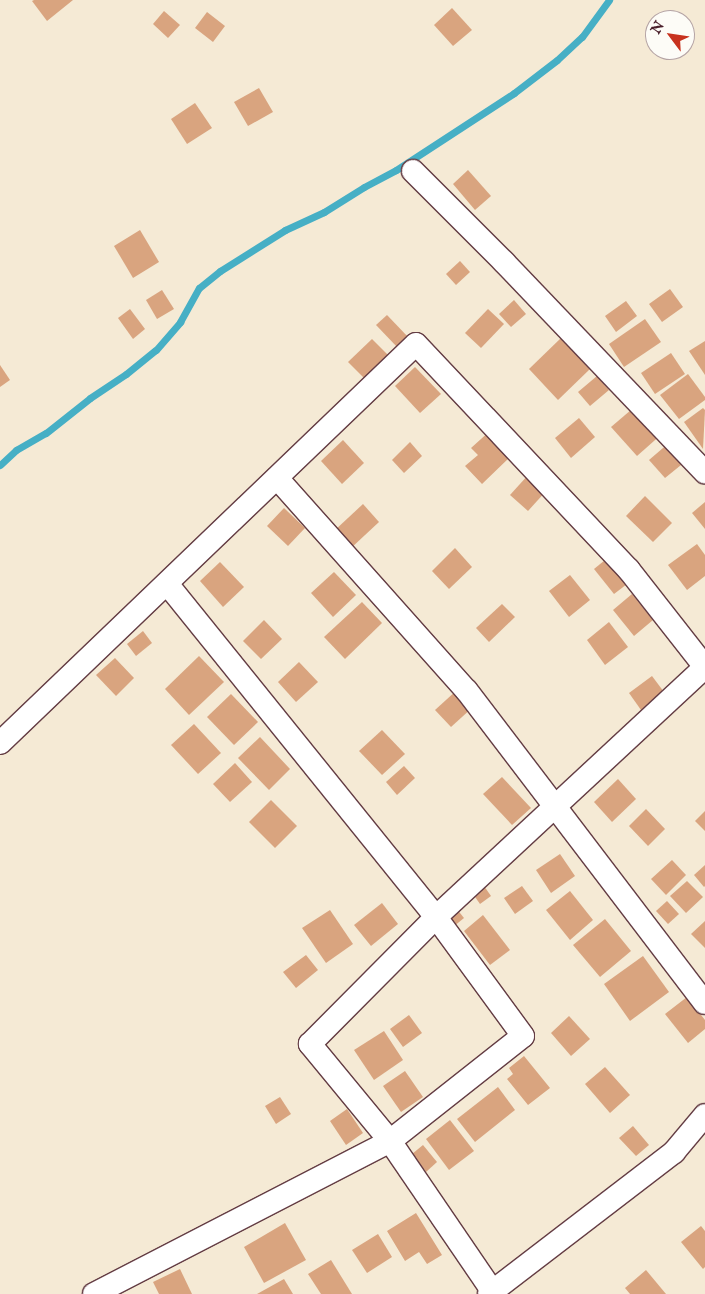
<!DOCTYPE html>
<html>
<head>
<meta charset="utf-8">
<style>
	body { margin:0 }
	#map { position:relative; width:705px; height:1294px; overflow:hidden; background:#f5ead5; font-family:"IM FELL English",serif }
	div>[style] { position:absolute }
	.stream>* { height:7px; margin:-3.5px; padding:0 3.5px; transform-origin:3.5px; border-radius:3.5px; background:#46afc5 }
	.building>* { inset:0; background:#d9a47f }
	.roads { filter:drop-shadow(1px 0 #643d44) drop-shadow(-1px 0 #643d44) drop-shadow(0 1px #643d44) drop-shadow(0 -1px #643d44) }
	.street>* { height:22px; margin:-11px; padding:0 11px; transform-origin:11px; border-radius:11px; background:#fff }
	span { translate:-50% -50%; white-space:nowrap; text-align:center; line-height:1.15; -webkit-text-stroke:4.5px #fdfcf7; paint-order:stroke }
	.north { position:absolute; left:645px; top:10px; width:50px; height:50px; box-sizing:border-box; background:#fdfcf7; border:1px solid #b5a4a5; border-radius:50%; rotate:301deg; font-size:14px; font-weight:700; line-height:20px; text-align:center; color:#4a1f2b }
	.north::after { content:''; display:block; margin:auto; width:18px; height:22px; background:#c8321e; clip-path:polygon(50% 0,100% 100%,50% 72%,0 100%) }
</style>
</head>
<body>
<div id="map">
	<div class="stream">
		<div style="left:0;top:465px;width:22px;rotate:-43deg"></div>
		<div style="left:16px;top:450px;width:34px;rotate:-30deg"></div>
		<div style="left:46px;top:433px;width:56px;rotate:-38.5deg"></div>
		<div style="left:90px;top:398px;width:43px;rotate:-33.7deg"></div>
		<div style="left:126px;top:374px;width:38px;rotate:-39deg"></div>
		<div style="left:156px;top:350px;width:37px;rotate:-49deg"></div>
		<div style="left:180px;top:322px;width:39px;rotate:-61deg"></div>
		<div style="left:199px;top:288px;width:27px;rotate:-39deg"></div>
		<div style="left:220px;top:271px;width:77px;rotate:-32.2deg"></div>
		<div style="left:285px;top:230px;width:43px;rotate:-24.8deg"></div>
		<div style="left:324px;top:212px;width:47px;rotate:-32deg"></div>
		<div style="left:364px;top:187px;width:36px;rotate:-28deg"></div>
		<div style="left:396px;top:170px;width:141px;rotate:-33.1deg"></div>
		<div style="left:514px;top:93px;width:54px;rotate:-37.5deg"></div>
		<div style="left:557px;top:60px;width:34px;rotate:-43deg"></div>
		<div style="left:582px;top:37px;width:46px;rotate:-53.9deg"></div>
	</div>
	<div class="building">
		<div style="clip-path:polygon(34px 0,73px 0,47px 21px,32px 1px)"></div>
		<div style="clip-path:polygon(452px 8px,472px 30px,453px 46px,434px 25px)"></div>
		<div style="clip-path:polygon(164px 11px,180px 25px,168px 38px,153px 24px)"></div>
		<div style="clip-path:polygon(207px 12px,225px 26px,213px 42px,195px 28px)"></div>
		<div style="clip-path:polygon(259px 88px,273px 112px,248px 126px,234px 102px)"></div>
		<div style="clip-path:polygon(195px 103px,212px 128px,187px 144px,171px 119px)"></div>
		<div style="clip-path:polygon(468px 170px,491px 196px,475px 210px,453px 184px)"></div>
		<div style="clip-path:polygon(140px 230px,159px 262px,133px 278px,114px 246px)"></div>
		<div style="clip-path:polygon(460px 261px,470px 272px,456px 285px,446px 274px)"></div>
		<div style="clip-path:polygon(670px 289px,683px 307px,662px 322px,649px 304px)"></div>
		<div style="clip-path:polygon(162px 290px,174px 309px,157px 319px,146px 300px)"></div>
		<div style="clip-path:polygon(514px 300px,526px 314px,511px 327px,499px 314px)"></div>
		<div style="clip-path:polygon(626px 301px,637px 316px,616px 332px,605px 316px)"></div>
		<div style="clip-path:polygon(130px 309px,145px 329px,133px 339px,118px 318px)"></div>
		<div style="clip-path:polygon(488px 309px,504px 324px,481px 348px,465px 333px)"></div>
		<div style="clip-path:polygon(387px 315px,409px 338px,398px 348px,376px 325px)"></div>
		<div style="clip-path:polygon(645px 319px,661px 342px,624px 367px,609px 344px)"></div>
		<div style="clip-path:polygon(561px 338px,590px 369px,558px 400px,529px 369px)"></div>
		<div style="clip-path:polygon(372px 339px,388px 355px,364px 378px,348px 362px)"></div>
		<div style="clip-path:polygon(705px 341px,705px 375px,689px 351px)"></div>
		<div style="clip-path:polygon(671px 353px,685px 374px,655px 394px,641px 373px)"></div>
		<div style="clip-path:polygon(0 365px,10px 380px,0 387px)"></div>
		<div style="clip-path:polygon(415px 367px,441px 394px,420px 413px,395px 386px)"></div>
		<div style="clip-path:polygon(688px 374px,705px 397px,705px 400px,679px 419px,660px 395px)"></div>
		<div style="clip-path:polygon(597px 376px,609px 390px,590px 406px,578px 392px)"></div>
		<div style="clip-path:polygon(638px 404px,663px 433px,637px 456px,611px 427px)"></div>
		<div style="clip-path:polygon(703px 408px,705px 410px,703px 449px,684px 422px)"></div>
		<div style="clip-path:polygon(579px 418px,595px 437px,571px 458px,555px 438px)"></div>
		<div style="clip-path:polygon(491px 430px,513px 454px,482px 484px,465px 466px,478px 455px,471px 448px)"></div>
		<div style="clip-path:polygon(343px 440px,364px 463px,342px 484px,321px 461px)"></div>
		<div style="clip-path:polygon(410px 442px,422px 456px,404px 473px,392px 460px)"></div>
		<div style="clip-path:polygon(670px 442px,686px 461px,665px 478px,649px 460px)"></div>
		<div style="clip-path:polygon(529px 474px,547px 490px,528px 511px,510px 495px)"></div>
		<div style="clip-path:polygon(645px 496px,672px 523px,653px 542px,626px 516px)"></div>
		<div style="clip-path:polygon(705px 502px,705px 529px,692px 513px)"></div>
		<div style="clip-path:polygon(363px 504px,379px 522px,350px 549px,334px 531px)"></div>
		<div style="clip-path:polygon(284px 508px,305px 528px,288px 546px,267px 526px)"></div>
		<div style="clip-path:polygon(697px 544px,705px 555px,705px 576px,687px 590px,668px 565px)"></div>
		<div style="clip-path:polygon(455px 548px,472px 567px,449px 589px,432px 571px)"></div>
		<div style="clip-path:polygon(610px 556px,631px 581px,614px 594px,594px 569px)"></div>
		<div style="clip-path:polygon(220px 562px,244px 587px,223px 607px,200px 581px)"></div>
		<div style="clip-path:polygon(334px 572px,356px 595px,333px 617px,311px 593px)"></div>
		<div style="clip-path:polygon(570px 575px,590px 600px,569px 617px,549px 591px)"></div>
		<div style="clip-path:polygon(632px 594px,653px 620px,634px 636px,613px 610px)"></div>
		<div style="clip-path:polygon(362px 602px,382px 623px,345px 659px,324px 637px)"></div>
		<div style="clip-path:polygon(502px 604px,515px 617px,489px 642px,476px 628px)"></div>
		<div style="clip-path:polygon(264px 620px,282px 639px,261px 659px,243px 641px)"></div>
		<div style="clip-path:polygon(609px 622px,628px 647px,605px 665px,587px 640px)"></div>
		<div style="clip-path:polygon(143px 631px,152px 643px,136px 656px,127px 644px)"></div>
		<div style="clip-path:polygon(199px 656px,224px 682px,189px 715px,165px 689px)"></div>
		<div style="clip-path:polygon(115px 658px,134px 678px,116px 696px,96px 675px)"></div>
		<div style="clip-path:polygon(299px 662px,318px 682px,296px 702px,278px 682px)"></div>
		<div style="clip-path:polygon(652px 676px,664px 692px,641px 710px,629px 693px)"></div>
		<div style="clip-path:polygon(457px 690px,473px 707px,451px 727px,435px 710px)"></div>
		<div style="clip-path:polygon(231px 694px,258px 722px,234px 745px,207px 717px)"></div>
		<div style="clip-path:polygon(194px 724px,221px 753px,198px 774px,171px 745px)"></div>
		<div style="clip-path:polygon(382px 730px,405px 754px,382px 775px,359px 751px)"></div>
		<div style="clip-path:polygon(260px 737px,290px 769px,269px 790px,238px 758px)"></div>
		<div style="clip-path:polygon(235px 763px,252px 782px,230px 802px,213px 784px)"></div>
		<div style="clip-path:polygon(404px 766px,415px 778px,397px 795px,386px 782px)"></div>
		<div style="clip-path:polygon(502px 777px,531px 808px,512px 825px,483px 794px)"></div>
		<div style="clip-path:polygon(618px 779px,636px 799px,612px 822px,594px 802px)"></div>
		<div style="clip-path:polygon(271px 800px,297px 826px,275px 848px,249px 822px)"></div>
		<div style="clip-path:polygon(646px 809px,665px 829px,648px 846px,629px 826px)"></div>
		<div style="clip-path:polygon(705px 811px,705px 831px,695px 821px)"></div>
		<div style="clip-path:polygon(560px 854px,575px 876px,551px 893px,536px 870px)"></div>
		<div style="clip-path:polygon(672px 860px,686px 875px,666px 895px,651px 879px)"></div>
		<div style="clip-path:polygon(705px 865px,705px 886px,704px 887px,694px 875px)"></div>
		<div style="clip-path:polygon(687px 881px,703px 897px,686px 913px,670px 896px)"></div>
		<div style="clip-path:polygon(484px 886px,491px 896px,480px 904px,473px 894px)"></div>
		<div style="clip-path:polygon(522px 886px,533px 901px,515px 914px,504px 898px)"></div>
		<div style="clip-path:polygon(570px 891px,593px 920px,570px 940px,546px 910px)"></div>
		<div style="clip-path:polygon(667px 901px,679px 914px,668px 924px,656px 911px)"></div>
		<div style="clip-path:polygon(382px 903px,398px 924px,371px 946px,354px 925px)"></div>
		<div style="clip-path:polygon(456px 908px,464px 918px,453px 927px,445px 917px)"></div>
		<div style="clip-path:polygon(330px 910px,353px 944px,326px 963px,302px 928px)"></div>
		<div style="clip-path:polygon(483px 915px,510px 950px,490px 965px,464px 931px)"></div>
		<div style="clip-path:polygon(605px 919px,631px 951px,600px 977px,573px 945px)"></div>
		<div style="clip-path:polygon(705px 921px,705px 948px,691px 934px)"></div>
		<div style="clip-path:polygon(306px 955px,318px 970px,296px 988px,283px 972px)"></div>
		<div style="clip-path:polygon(643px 956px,669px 992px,630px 1021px,604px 984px)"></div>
		<div style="clip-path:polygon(687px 997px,705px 1020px,705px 1029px,688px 1043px,665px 1014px)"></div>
		<div style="clip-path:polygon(409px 1015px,422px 1033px,403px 1047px,390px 1029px)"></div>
		<div style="clip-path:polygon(569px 1016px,590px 1039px,571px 1056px,551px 1033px)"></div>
		<div style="clip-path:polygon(384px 1031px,403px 1060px,374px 1080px,354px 1050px)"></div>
		<div style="clip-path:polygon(524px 1056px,550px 1088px,528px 1105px,507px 1079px,513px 1074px,509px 1068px)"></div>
		<div style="clip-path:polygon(605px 1067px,630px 1095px,610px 1113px,585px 1084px)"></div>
		<div style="clip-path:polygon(405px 1071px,423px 1097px,401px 1112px,383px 1086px)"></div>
		<div style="clip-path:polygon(498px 1087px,515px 1110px,475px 1142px,457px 1119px)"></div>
		<div style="clip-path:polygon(280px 1097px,291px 1114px,276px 1124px,265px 1106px)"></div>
		<div style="clip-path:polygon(347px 1109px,363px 1133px,346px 1145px,330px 1121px)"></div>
		<div style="clip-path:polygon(450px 1120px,474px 1151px,449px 1170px,426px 1139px)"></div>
		<div style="clip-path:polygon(633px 1126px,649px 1145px,636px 1156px,619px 1138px)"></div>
		<div style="clip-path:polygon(423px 1145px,437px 1162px,426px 1172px,412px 1154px)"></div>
		<div style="clip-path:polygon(416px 1213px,442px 1255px,427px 1264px,419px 1252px,405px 1261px,387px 1231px)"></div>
		<div style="clip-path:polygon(285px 1223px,306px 1260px,264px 1283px,244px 1247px)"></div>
		<div style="clip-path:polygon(701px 1226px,705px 1231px,705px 1267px,703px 1269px,681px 1242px)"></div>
		<div style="clip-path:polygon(378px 1234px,392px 1257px,367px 1273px,352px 1250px)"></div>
		<div style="clip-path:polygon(331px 1260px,352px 1294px,321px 1294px,308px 1274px)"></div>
		<div style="clip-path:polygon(180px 1269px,192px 1294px,159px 1294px,153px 1282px)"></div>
		<div style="clip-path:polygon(646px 1270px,666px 1294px,630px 1294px,625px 1288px)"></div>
		<div style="clip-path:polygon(284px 1279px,293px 1294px,257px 1294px)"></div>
	</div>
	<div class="roads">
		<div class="street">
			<div style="left:413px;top:171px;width:129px;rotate:45deg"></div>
			<div style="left:504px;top:262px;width:291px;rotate:46.3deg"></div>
			<div style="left:277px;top:478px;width:285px;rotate:48.3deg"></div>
			<div style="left:467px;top:691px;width:392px;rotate:52.7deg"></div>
			<div style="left:0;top:743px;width:576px;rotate:-43.81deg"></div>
			<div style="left:416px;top:344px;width:311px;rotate:46.7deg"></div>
			<div style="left:629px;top:570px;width:123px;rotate:51.9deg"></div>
			<div style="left:493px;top:1292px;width:183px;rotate:-124.3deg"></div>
			<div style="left:390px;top:1141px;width:126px;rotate:-129.5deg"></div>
			<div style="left:310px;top:1044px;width:179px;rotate:-45.2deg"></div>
			<div style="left:436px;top:917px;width:367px;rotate:-42.9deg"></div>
			<div style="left:94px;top:1294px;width:333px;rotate:-27.3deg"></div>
			<div style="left:390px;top:1141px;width:169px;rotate:-38.3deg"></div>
			<div style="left:523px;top:1036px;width:147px;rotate:-126.2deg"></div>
			<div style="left:436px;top:917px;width:428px;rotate:-128.9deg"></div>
			<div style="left:489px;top:1294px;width:233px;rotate:-37.5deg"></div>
			<div style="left:674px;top:1152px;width:48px;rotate:-50deg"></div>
		</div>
	</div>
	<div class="north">N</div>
</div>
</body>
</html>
